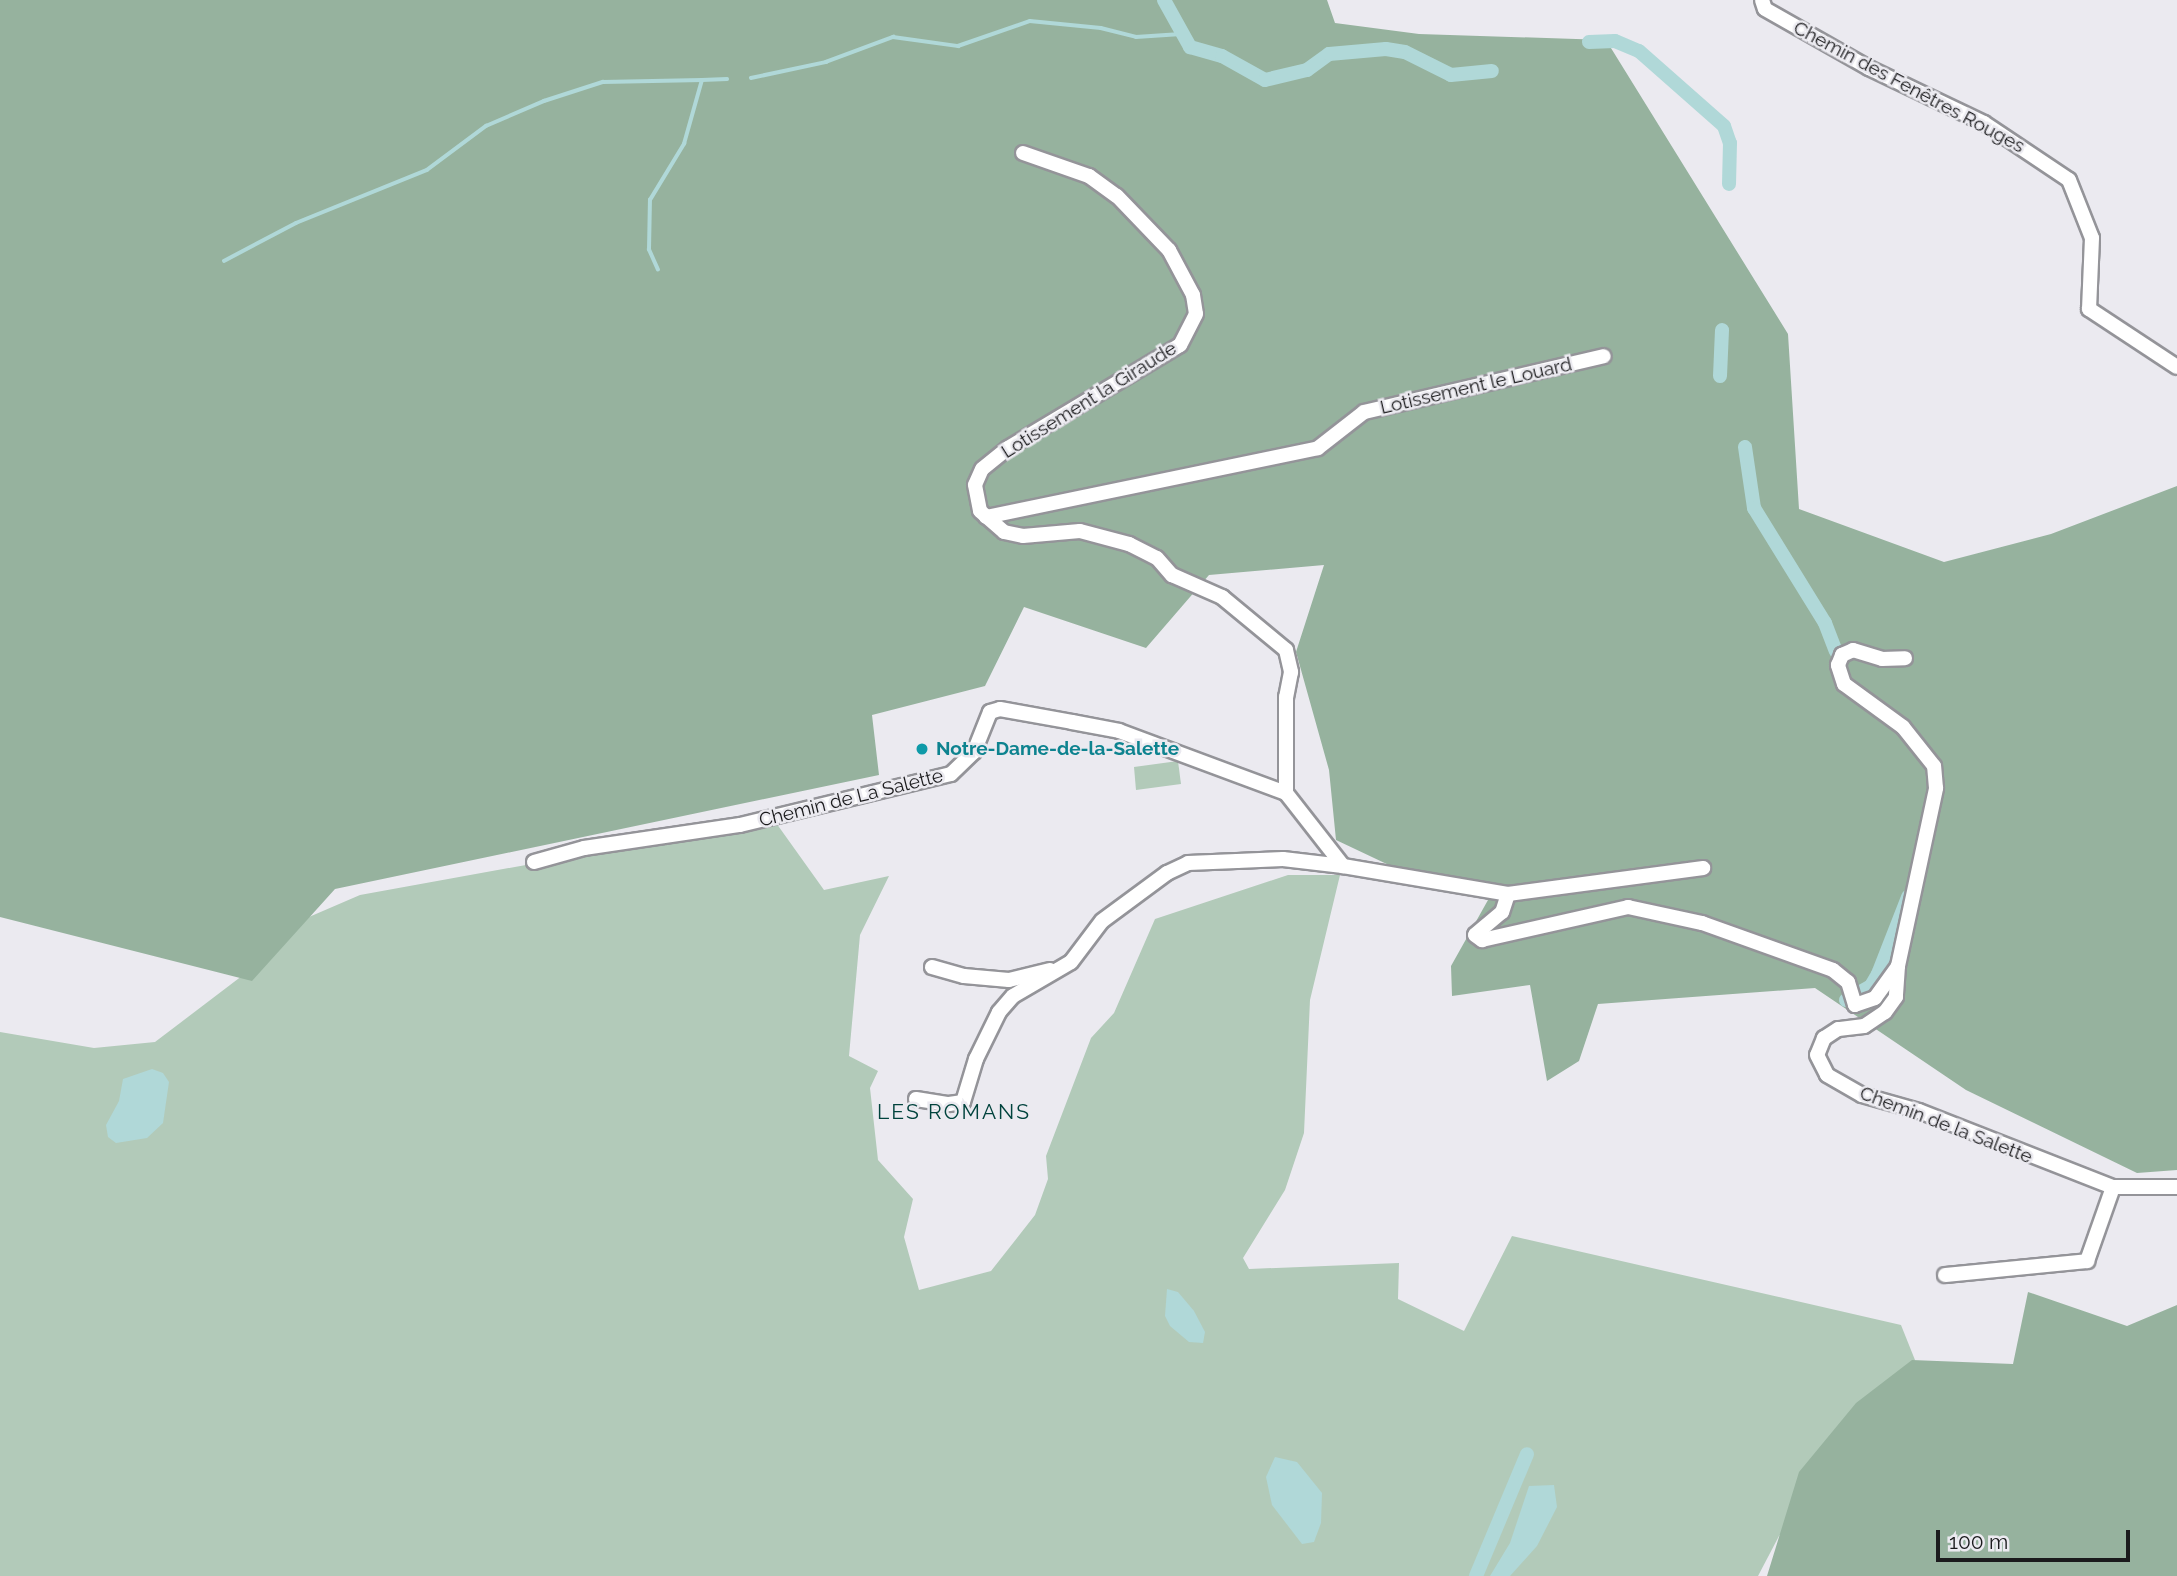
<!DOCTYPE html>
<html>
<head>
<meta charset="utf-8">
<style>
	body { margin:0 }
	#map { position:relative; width:2177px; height:1576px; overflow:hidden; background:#ebeaf0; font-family:Raleway,sans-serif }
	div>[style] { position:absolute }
	.green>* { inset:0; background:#b2cab9 }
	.forest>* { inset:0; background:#96b29e }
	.water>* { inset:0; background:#b0d8d8 }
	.stream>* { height:3.5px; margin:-1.75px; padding:0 1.75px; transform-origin:1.75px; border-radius:1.75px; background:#b0d8d8 }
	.canal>* { height:14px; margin:-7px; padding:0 7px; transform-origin:7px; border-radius:7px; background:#b0d8d8 }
	.roads { filter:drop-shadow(2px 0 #949499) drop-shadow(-2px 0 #949499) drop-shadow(0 2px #949499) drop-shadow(0 -2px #949499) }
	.street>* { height:14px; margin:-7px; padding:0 7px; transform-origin:7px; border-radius:7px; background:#fff }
	.dots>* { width:19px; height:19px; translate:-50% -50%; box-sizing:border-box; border:4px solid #ebeaf0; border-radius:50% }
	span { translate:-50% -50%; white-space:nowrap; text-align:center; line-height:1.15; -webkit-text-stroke:5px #ebeaf0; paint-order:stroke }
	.street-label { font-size:19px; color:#1b1b1d }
	.culture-label { font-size:19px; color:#0d838f; font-weight:700 }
	.left { translate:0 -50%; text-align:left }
	.neighbourhood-label { font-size:21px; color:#01433d; letter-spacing:2px }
	.scale { position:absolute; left:1936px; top:1530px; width:194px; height:32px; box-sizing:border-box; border:4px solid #1b1b1d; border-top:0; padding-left:9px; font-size:21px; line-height:24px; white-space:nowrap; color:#1b1b1d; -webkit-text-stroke:5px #ebeaf0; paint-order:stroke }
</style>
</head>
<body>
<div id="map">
	<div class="green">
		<div style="clip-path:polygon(1178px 761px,1181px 784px,1136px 790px,1134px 767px)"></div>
		<div style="clip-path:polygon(774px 820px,824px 890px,889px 876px,860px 935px,849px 1056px,878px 1071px,870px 1088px,878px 1160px,913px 1199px,904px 1237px,919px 1290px,991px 1271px,1035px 1215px,1048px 1179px,1046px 1156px,1091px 1038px,1114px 1013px,1155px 919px,1288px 875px,1340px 875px,1310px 1000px,1304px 1133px,1285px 1190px,1243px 1258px,1249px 1269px,1399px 1263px,1398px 1299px,1464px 1331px,1512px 1236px,1901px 1325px,1915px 1360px,1779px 1536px,1758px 1576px,0 1576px,0 1032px,94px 1048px,155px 1042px,267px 957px,302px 920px,360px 895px)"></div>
	</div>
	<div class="forest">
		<div style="clip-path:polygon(0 0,1327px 0,1335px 23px,1419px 34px,1606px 40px,1788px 334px,1799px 509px,1944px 562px,2051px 534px,2177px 486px,2177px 1170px,2137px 1173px,1966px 1090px,1815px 988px,1598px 1004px,1579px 1061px,1547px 1081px,1530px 985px,1452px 996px,1451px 966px,1488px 900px,1410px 875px,1336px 840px,1329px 770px,1296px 652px,1324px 565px,1209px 575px,1146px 648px,1024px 607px,985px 686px,872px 715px,879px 775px,335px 889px,252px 981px,0 917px)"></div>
		<div style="clip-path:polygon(2028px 1292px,2127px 1326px,2177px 1305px,2177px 1576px,1767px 1576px,1799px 1472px,1856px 1403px,1912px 1360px,2013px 1364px)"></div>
	</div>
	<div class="water">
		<div style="clip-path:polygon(152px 1069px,163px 1073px,169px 1082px,163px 1123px,147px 1138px,116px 1143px,108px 1137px,106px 1125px,119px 1101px,123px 1079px)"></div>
		<div style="clip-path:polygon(1167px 1289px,1178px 1292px,1194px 1311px,1205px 1332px,1203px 1343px,1189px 1342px,1170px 1326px,1165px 1316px)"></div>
		<div style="clip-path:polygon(1275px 1457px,1297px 1462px,1322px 1493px,1321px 1523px,1314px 1542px,1302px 1544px,1272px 1505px,1266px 1477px)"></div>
		<div style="clip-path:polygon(1554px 1485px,1557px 1507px,1537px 1546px,1510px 1576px,1490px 1576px,1510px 1543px,1529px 1486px)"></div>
	</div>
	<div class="stream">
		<div style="left:751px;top:78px;width:77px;rotate:-12deg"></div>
		<div style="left:826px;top:62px;width:72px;rotate:-20.5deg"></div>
		<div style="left:893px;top:37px;width:66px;rotate:7.9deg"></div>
		<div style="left:958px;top:46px;width:76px;rotate:-19.1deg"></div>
		<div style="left:1030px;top:21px;width:71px;rotate:5.6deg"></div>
		<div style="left:1101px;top:28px;width:36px;rotate:14deg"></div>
		<div style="left:1136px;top:37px;width:45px;rotate:-3.8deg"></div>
		<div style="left:224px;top:261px;width:81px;rotate:-27.8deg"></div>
		<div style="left:296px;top:223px;width:141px;rotate:-22deg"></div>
		<div style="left:427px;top:170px;width:74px;rotate:-36.7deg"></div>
		<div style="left:486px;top:126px;width:63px;rotate:-23.3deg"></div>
		<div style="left:544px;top:101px;width:62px;rotate:-17.9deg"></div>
		<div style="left:603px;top:82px;width:99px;rotate:-1.2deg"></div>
		<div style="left:658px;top:270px;width:22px;rotate:-114deg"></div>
		<div style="left:649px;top:250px;width:50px;rotate:-88.9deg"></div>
		<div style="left:650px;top:200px;width:66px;rotate:-58.7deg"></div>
		<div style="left:684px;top:144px;width:66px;rotate:-74.3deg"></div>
		<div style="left:702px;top:80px;width:25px;rotate:-2deg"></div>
	</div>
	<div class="canal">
		<div style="left:1164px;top:0;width:54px;rotate:61deg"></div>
		<div style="left:1190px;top:47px;width:33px;rotate:16deg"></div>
		<div style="left:1222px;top:56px;width:49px;rotate:29.2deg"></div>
		<div style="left:1265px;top:80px;width:43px;rotate:-13.4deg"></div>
		<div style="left:1307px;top:70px;width:27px;rotate:-36deg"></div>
		<div style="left:1329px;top:54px;width:57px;rotate:-5deg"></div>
		<div style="left:1386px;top:49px;width:19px;rotate:9deg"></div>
		<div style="left:1405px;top:52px;width:51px;rotate:26.6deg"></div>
		<div style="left:1451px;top:75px;width:41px;rotate:-5.6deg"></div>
		<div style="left:1589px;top:42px;width:26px;rotate:-2deg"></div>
		<div style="left:1615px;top:41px;width:26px;rotate:23deg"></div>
		<div style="left:1639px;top:51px;width:113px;rotate:41.4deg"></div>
		<div style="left:1724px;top:126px;width:18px;rotate:71deg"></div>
		<div style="left:1730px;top:143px;width:41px;rotate:91.4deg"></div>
		<div style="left:1720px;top:376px;width:46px;rotate:-87.5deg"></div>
		<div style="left:1745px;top:447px;width:62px;rotate:81.6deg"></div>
		<div style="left:1754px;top:508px;width:135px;rotate:58.3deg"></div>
		<div style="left:1825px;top:623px;width:30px;rotate:69deg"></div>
		<div style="left:1846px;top:1000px;width:29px;rotate:-29deg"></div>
		<div style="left:1871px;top:986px;width:14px;rotate:-60deg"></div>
		<div style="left:1878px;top:974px;width:83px;rotate:-68.7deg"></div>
		<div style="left:1476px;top:1576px;width:132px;rotate:-67.3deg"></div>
	</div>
	<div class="roads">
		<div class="street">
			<div style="left:1762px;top:0;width:9px;rotate:72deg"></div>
			<div style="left:1765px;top:9px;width:120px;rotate:29.6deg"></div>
			<div style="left:1869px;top:68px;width:127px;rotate:25.6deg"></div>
			<div style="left:1984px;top:123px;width:102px;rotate:33.8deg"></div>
			<div style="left:2069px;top:180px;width:62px;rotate:68.4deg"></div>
			<div style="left:2092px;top:238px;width:71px;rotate:92.4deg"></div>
			<div style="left:2089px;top:309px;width:105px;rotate:33.4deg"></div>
			<div style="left:1023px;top:153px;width:70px;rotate:19.2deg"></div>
			<div style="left:1089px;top:176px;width:34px;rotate:36deg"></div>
			<div style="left:1117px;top:196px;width:75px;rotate:46.1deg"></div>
			<div style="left:1169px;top:250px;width:51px;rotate:61.9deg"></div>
			<div style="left:1193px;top:295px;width:19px;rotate:81deg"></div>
			<div style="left:1196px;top:314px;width:35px;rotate:117deg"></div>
			<div style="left:1180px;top:345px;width:200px;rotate:149.1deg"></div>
			<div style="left:1008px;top:448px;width:33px;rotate:141deg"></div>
			<div style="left:982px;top:469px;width:17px;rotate:114deg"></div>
			<div style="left:975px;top:485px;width:26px;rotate:79deg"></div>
			<div style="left:980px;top:511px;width:32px;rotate:41deg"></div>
			<div style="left:1004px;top:532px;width:19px;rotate:12deg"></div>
			<div style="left:1023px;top:536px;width:57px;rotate:-5deg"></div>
			<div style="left:1080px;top:531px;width:51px;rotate:14.9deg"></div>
			<div style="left:1129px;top:544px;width:31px;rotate:27deg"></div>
			<div style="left:1157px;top:558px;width:23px;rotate:49deg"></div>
			<div style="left:1172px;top:575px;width:55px;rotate:23.7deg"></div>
			<div style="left:1222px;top:597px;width:83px;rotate:39.6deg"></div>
			<div style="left:1286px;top:650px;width:23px;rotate:77deg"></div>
			<div style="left:1291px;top:672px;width:25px;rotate:101deg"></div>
			<div style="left:1286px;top:697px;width:96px;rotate:90deg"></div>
			<div style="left:986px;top:517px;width:339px;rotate:-11.7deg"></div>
			<div style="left:1318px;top:448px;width:58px;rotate:-38deg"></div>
			<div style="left:1364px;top:412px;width:246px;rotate:-13.1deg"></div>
			<div style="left:534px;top:862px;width:52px;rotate:-15.6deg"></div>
			<div style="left:584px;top:848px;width:158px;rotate:-8.4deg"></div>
			<div style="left:740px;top:825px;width:217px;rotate:-13.6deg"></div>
			<div style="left:951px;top:774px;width:32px;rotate:-44deg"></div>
			<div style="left:974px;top:752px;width:43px;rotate:-68.2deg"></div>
			<div style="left:990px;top:712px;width:10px;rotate:-17deg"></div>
			<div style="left:1000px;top:709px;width:73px;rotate:10.2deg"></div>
			<div style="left:1072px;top:722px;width:48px;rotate:10.8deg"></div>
			<div style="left:1119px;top:731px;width:178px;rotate:20.4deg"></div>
			<div style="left:1286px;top:793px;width:93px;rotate:52deg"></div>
			<div style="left:1343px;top:866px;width:167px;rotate:9.6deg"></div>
			<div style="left:1508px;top:894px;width:19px;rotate:108deg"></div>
			<div style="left:1502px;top:912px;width:35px;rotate:140deg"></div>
			<div style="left:1475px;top:935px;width:9px;rotate:36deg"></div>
			<div style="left:1482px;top:940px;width:150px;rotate:-12.7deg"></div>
			<div style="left:1628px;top:907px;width:76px;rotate:12.2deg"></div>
			<div style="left:1702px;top:923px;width:139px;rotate:19.7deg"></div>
			<div style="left:1833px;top:970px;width:19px;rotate:39deg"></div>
			<div style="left:1848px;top:982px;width:24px;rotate:73deg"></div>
			<div style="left:1855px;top:1005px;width:21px;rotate:-19deg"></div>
			<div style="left:1875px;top:998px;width:39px;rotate:-54deg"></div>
			<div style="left:1898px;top:966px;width:31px;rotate:94deg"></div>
			<div style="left:1896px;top:997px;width:19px;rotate:126deg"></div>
			<div style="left:1885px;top:1012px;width:25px;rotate:146deg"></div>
			<div style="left:1864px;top:1026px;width:26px;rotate:173deg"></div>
			<div style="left:1838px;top:1029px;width:17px;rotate:147deg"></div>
			<div style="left:1824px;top:1038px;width:18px;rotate:112deg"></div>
			<div style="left:1817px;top:1055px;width:22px;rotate:63deg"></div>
			<div style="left:1827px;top:1075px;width:40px;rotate:29.7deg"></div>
			<div style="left:1862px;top:1095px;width:59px;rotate:15.7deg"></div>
			<div style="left:1919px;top:1111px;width:208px;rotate:21.4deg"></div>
			<div style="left:2113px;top:1187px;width:64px"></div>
			<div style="left:1508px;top:894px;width:197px;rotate:-7.6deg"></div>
			<div style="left:1898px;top:966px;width:182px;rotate:-77.9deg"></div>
			<div style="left:1936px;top:788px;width:22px;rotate:-95deg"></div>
			<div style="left:1934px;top:766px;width:50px;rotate:-128.5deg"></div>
			<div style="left:1903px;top:727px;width:73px;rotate:-143.9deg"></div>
			<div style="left:1844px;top:684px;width:20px;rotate:-108deg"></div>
			<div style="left:1838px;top:665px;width:11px;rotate:-68deg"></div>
			<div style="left:1842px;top:655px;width:12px;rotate:-24deg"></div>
			<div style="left:1853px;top:650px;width:30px;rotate:17deg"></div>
			<div style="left:1882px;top:659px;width:23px;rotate:-2deg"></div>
			<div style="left:932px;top:967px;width:33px;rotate:16deg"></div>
			<div style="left:964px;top:976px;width:45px;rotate:5.1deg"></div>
			<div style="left:1009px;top:980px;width:42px;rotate:-13.7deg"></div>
			<div style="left:916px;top:1099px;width:33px;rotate:9deg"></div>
			<div style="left:949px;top:1104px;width:14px;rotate:-8deg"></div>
			<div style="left:963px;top:1102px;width:45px;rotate:-73.2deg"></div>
			<div style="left:976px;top:1059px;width:52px;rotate:-63.9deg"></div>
			<div style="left:999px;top:1012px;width:21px;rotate:-49deg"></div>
			<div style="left:1013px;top:996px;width:67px;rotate:-30.4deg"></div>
			<div style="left:1071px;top:962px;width:51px;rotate:-52.9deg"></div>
			<div style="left:1102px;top:921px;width:81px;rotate:-36.4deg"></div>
			<div style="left:1167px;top:873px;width:23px;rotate:-25deg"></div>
			<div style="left:1188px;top:863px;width:49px;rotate:-2.3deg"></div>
			<div style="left:1237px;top:861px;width:46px;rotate:-2.5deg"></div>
			<div style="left:1283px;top:859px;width:60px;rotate:6.7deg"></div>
			<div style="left:1945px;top:1275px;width:143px;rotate:-5.6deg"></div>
			<div style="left:2087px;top:1261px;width:78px;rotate:-70.6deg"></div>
		</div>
	</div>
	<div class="dots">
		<div style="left:922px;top:749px;background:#0f9aa8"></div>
	</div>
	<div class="street-label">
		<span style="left:1909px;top:87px;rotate:28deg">Chemin des Fenêtres Rouges</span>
		<span style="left:1476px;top:386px;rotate:-13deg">Lotissement le Louard</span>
		<span style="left:1089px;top:400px;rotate:-32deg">Lotissement la Giraude</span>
		<span style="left:851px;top:798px;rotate:-14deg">Chemin de La Salette</span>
		<span style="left:1946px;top:1125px;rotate:21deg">Chemin de la Salette</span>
	</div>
	<div class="culture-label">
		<span class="left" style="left:936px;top:749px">Notre-Dame-de-la-Salette</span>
	</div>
	<div class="neighbourhood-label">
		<span style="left:954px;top:1112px">LES ROMANS</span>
	</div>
	<div class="scale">100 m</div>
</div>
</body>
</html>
